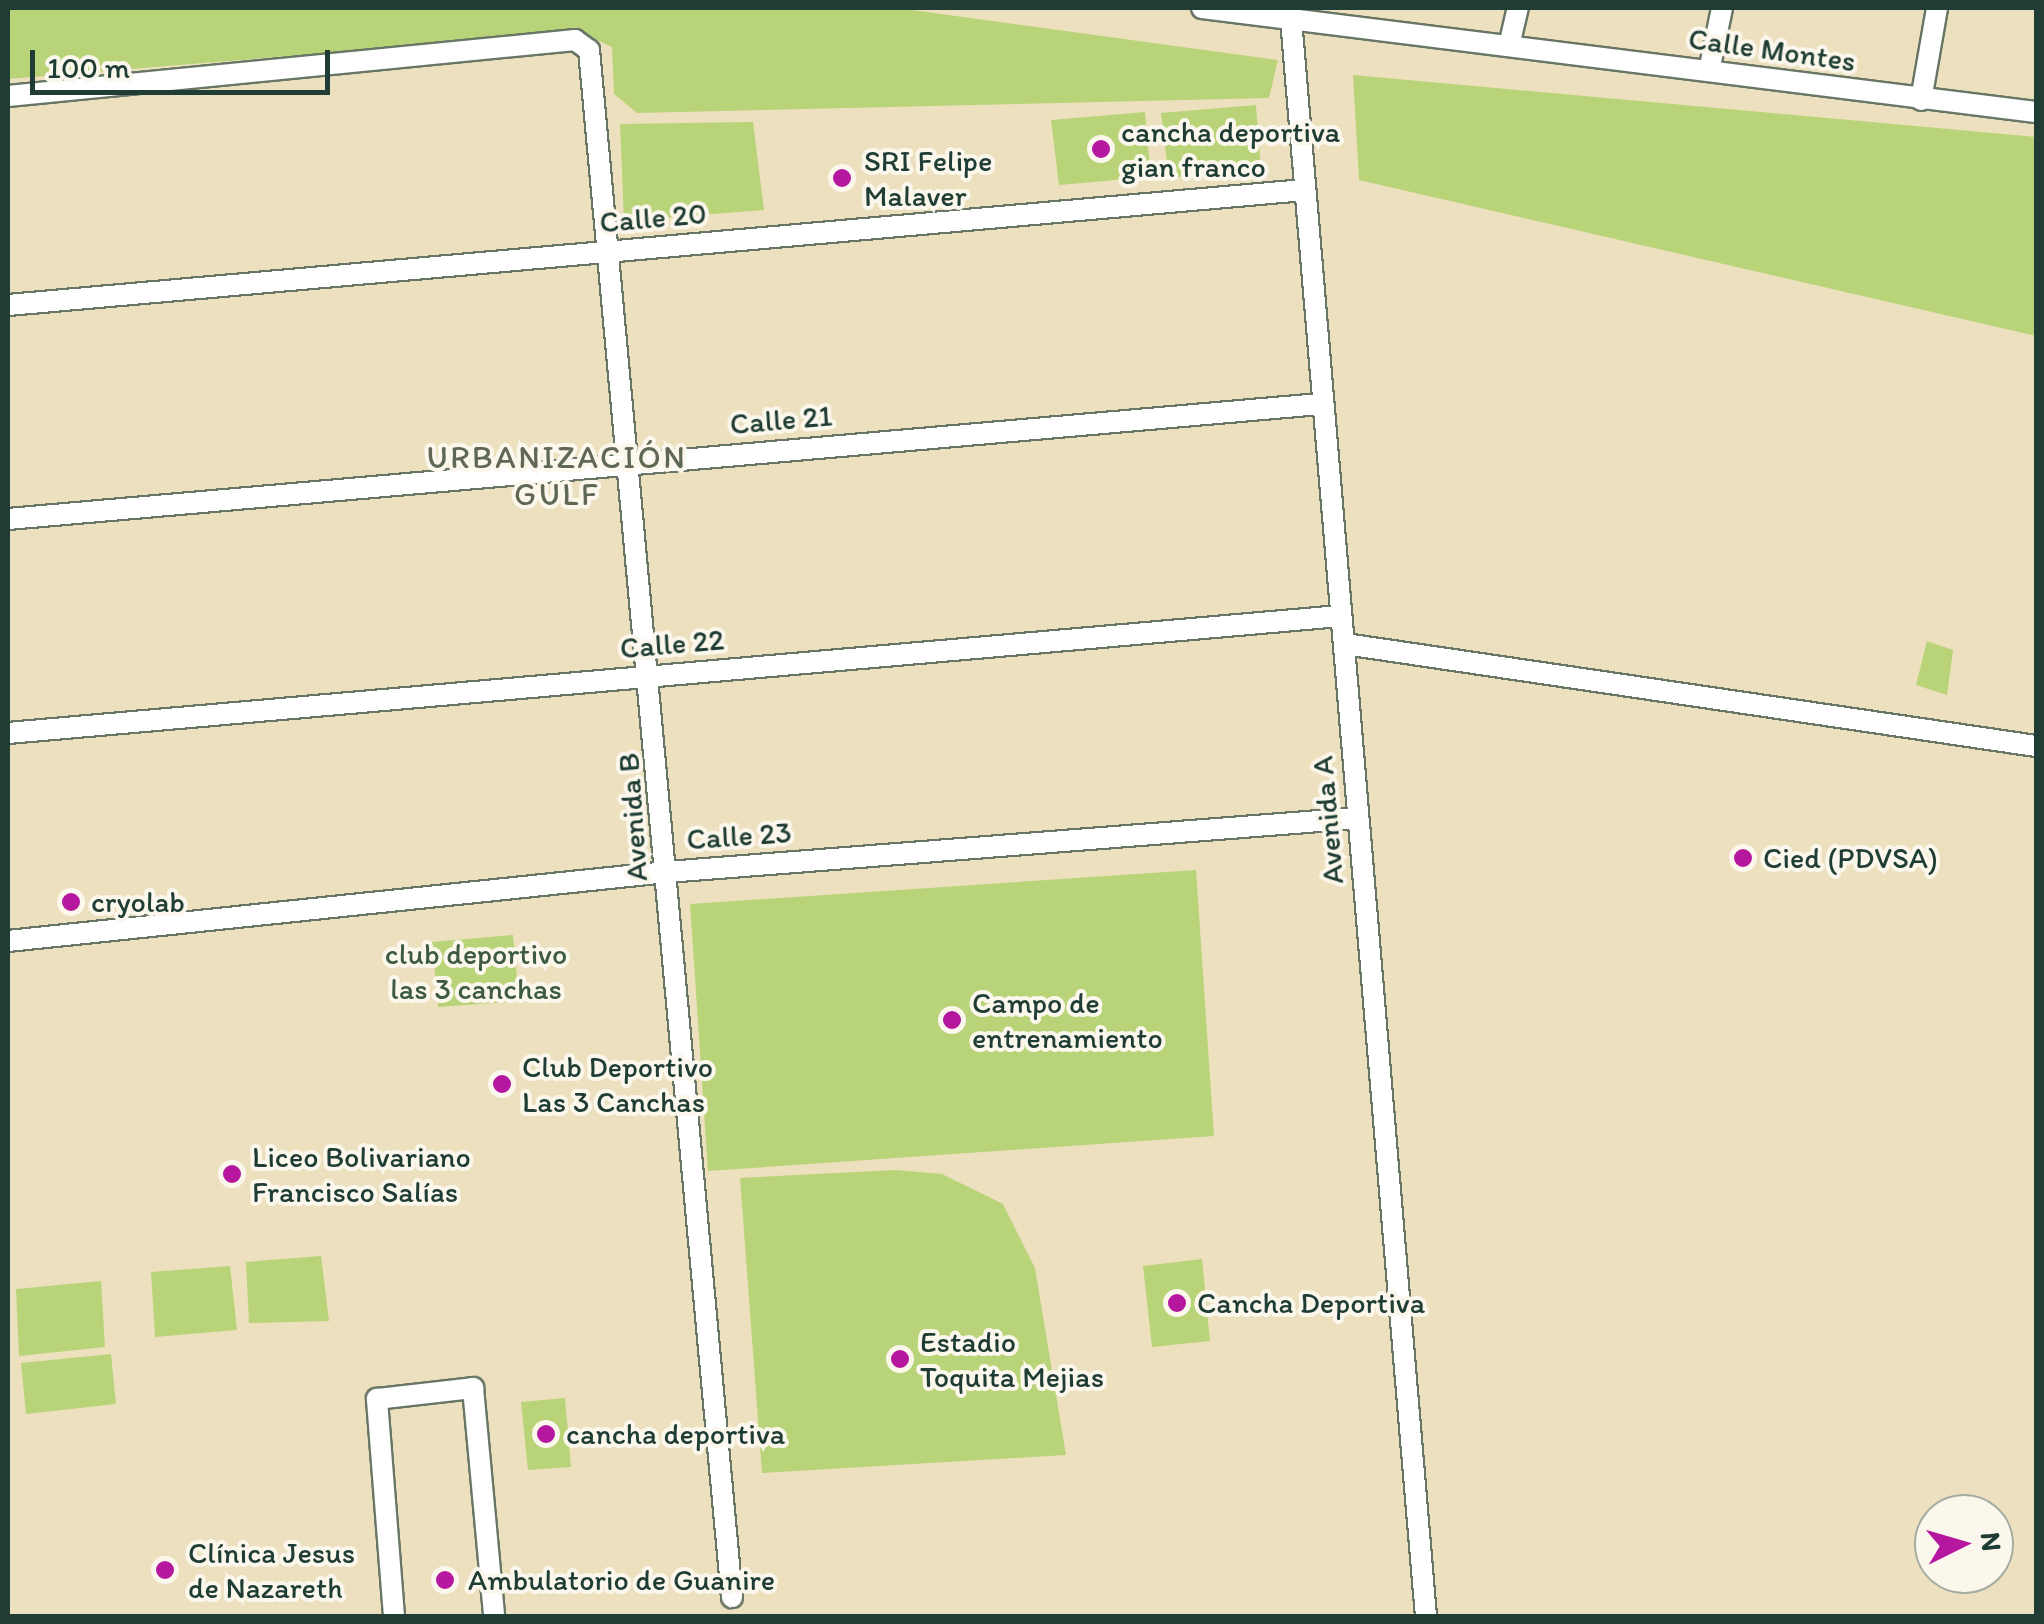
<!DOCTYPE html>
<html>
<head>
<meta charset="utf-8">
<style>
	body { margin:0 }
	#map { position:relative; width:2044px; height:1624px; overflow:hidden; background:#ede0bf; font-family:Itim,sans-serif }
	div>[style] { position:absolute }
	.green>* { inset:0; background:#b9d378 }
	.roads { filter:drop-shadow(2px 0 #677665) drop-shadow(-2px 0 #677665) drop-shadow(0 2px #677665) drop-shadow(0 -2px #677665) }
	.minor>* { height:20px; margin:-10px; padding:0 10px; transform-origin:10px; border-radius:10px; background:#fff }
	.dots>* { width:28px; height:28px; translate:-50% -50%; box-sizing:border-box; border:5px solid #fbf7ec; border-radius:50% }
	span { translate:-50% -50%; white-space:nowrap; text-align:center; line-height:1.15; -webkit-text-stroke:8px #fbf7ec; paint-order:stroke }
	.street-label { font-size:30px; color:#1f3d34 }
	.poi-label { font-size:30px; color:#1f3d34 }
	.left { translate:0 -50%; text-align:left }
	.park-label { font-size:30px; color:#3e5b42 }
	.neighbourhood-label { font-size:32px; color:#616755; letter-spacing:2.5px }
	.frame { position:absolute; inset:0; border:10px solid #1f3d34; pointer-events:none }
	.north { position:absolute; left:1914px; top:1494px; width:100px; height:100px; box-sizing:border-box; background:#fbf7ec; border:2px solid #a3ada2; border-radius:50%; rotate:85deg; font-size:28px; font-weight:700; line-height:40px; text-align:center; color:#1f3d34 }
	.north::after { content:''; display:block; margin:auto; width:35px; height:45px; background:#b5179e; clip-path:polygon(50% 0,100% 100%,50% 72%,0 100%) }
	.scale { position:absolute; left:30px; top:50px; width:300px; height:45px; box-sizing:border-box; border:5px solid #1f3d34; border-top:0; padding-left:12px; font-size:30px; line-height:35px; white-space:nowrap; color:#1f3d34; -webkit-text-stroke:8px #fbf7ec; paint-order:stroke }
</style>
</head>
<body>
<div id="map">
	<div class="green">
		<div style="clip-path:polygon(8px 8px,897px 8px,1278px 60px,1269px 98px,637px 113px,614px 94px,612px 47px,581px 32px,8px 79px)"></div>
		<div style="clip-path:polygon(1353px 75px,2036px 137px,2036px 336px,1359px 180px)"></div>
		<div style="clip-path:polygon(1256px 105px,1261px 170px,1169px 178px,1161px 113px)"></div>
		<div style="clip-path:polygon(1145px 112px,1151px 177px,1059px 185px,1051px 120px)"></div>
		<div style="clip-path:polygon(753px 122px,764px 210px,624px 221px,620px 124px)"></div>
		<div style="clip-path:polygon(1927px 641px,1953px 650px,1947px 695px,1916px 685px)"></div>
		<div style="clip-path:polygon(1196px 870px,1214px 1136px,708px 1171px,690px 904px)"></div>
		<div style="clip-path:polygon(513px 935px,519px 1001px,438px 1007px,432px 942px)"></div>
		<div style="clip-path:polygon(896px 1170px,942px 1174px,1003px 1204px,1035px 1268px,1066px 1455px,762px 1473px,740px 1178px)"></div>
		<div style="clip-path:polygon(321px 1256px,329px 1321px,249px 1323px,246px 1262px)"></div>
		<div style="clip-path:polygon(1202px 1259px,1210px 1341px,1152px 1347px,1143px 1266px)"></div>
		<div style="clip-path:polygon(230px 1266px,237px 1330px,155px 1337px,151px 1272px)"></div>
		<div style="clip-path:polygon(101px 1281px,105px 1347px,19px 1356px,16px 1289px)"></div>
		<div style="clip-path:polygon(111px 1354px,116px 1404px,26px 1414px,21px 1363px)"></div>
		<div style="clip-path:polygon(565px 1398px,571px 1467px,528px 1470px,521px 1402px)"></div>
	</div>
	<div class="roads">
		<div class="minor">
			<div style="left:1202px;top:8px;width:840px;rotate:7.11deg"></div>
			<div style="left:1291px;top:19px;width:1603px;rotate:85.17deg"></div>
			<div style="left:1509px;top:46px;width:39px;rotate:-77deg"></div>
			<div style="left:1709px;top:71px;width:64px;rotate:-78.3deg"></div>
			<div style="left:8px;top:96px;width:570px;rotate:-5.64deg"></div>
			<div style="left:575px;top:40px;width:17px;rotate:36deg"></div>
			<div style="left:589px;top:50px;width:1554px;rotate:84.72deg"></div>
			<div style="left:1921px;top:100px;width:93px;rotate:-80.1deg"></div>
			<div style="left:8px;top:305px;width:1301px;rotate:-5.07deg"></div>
			<div style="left:8px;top:519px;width:1317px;rotate:-5.01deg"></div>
			<div style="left:1345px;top:644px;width:698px;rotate:8.4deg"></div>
			<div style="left:8px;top:733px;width:1338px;rotate:-5.02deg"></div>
			<div style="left:8px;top:941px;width:663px;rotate:-5.98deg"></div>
			<div style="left:667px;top:872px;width:692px;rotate:-4.47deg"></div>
			<div style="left:394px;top:1616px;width:218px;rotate:-94.5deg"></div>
			<div style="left:377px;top:1399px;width:97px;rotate:-6.5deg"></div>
			<div style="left:473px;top:1388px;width:229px;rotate:84.7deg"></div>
		</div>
	</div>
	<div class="dots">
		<div style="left:1101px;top:149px;background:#b5179e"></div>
		<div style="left:842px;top:178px;background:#b5179e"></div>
		<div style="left:1743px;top:858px;background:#b5179e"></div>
		<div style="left:71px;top:902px;background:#b5179e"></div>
		<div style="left:952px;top:1020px;background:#b5179e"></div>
		<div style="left:502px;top:1084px;background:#b5179e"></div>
		<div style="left:232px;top:1174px;background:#b5179e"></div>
		<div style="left:1177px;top:1303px;background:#b5179e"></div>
		<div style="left:900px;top:1359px;background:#b5179e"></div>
		<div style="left:546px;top:1434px;background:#b5179e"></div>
		<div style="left:165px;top:1570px;background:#b5179e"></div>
		<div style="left:445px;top:1580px;background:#b5179e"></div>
	</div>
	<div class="street-label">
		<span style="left:1772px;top:50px;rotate:8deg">Calle Montes</span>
		<span style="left:653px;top:218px;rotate:-5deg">Calle 20</span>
		<span style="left:781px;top:420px;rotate:-5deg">Calle 21</span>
		<span style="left:672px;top:644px;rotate:-5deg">Calle 22</span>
		<span style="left:633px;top:817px;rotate:-94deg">Avenida B</span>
		<span style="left:1328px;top:820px;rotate:-95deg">Avenida A</span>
		<span style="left:739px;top:836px;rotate:-4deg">Calle 23</span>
	</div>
	<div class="poi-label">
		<span class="left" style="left:1121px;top:149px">cancha deportiva<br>gian franco</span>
		<span class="left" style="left:864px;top:178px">SRI Felipe<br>Malaver</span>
		<span class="left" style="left:1763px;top:858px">Cied (PDVSA)</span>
		<span class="left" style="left:91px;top:902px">cryolab</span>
		<span class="left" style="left:972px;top:1020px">Campo de<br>entrenamiento</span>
		<span class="left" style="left:522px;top:1084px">Club Deportivo<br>Las 3 Canchas</span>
		<span class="left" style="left:252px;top:1174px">Liceo Bolivariano<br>Francisco Salías</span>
		<span class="left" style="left:1197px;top:1303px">Cancha Deportiva</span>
		<span class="left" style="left:920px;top:1359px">Estadio<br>Toquita Mejias</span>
		<span class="left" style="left:566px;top:1434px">cancha deportiva</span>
		<span class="left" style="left:188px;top:1570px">Clínica Jesus<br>de Nazareth</span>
		<span class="left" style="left:468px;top:1580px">Ambulatorio de Guanire</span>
	</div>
	<div class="park-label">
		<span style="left:476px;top:971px">club deportivo<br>las 3 canchas</span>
	</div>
	<div class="neighbourhood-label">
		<span style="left:557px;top:476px">URBANIZACIÓN<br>GULF</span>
	</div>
	<div class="frame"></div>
	<div class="north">N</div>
	<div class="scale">100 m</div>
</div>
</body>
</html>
